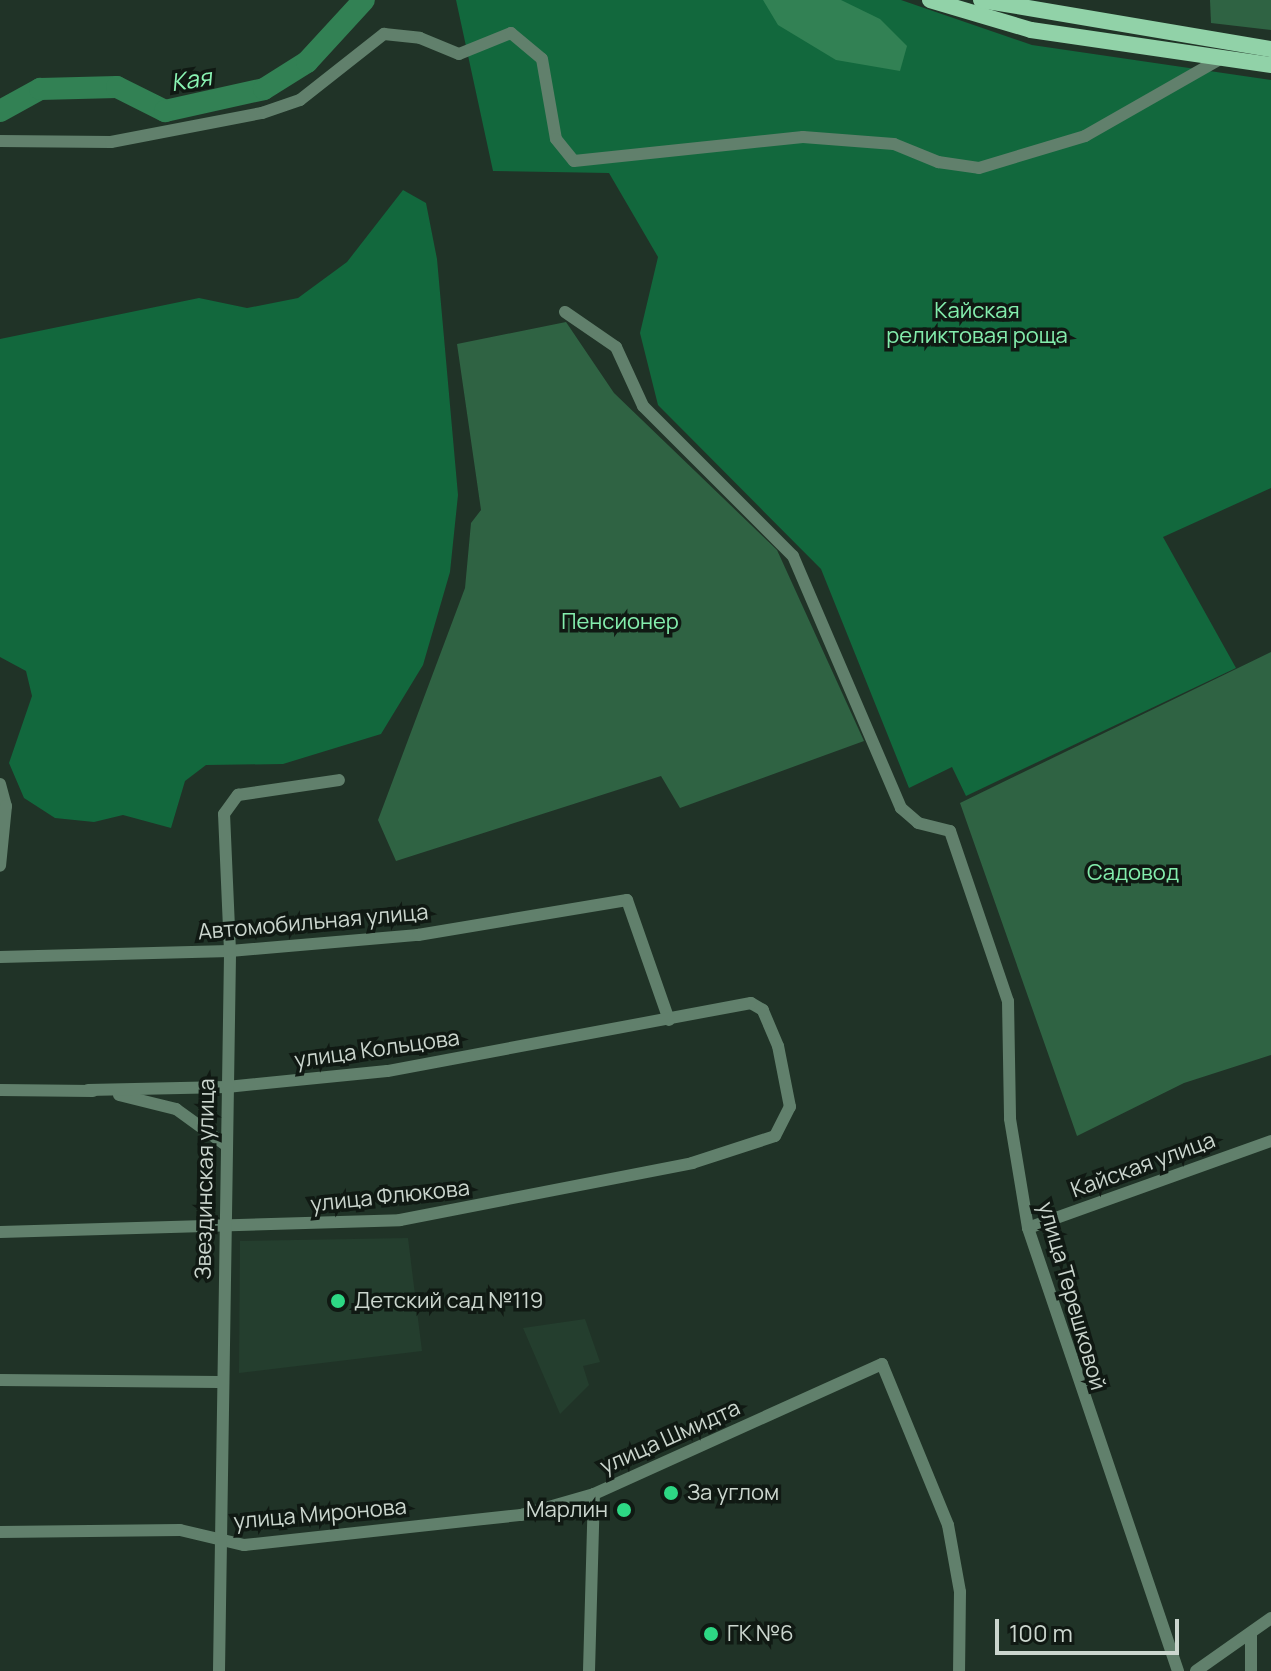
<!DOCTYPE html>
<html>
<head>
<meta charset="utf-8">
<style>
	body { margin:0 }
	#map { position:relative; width:1271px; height:1671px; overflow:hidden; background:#203327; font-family:Manrope,sans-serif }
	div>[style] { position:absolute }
	.built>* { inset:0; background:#243e2e }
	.green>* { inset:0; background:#2f6343 }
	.forest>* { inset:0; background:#12683d }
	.water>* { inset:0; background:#328154 }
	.river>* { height:22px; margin:-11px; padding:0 11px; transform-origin:11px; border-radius:11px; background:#328154 }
	.minor>* { height:12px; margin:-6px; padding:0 6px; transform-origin:6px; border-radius:6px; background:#61806c }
	.major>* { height:16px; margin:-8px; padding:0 8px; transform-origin:8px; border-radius:8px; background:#91d2a8 }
	.dots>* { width:22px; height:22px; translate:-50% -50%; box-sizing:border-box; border:4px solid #101913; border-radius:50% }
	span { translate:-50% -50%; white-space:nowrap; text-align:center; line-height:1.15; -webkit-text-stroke:7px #101913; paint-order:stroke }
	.park-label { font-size:22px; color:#84eead }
	.street-label { font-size:22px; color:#cbd6ce }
	.poi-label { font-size:22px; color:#cbd6ce }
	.left { translate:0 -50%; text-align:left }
	.right { translate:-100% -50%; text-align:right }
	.water-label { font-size:24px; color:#8af4b3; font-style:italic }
	.scale { position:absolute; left:995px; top:1619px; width:184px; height:36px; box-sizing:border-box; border:4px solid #cbd6ce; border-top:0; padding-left:10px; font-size:24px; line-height:28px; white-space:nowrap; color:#cbd6ce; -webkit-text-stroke:6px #101913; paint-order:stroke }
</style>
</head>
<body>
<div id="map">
	<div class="built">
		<div style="clip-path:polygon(408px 1238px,422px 1351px,239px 1373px,240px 1241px)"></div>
		<div style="clip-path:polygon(585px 1319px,600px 1362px,583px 1366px,589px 1385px,560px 1414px,523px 1328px)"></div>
	</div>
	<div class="green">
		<div style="clip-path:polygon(1210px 0,1271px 0,1271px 30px,1211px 23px)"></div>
		<div style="clip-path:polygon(566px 322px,614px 393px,777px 550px,864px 741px,680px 808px,661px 776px,396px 861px,378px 820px,465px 588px,471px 523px,481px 510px,457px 344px)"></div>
		<div style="clip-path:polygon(1271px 652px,1271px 1055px,1184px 1083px,1077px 1136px,960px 803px)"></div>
	</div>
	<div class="forest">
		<div style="clip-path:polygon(456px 0,901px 0,1032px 45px,1271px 80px,1271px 488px,1163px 537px,1236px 668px,966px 796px,952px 767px,909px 788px,821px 569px,658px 405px,640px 333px,658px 257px,609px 173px,493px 171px)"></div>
		<div style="clip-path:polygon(403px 190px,426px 203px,437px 259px,458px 495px,450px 572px,423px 665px,381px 734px,283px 764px,206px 765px,185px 781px,171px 828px,123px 815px,94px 822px,55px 818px,24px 798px,9px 763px,32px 696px,26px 671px,0 657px,0 339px,199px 298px,247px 308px,298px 298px,347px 262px)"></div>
	</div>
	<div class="water">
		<div style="clip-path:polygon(763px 0,841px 0,880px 19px,907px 46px,900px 71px,836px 60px,778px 25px)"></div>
	</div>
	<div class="river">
		<div style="left:0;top:111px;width:46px;rotate:-28.8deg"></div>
		<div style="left:40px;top:89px;width:77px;rotate:-1.5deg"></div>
		<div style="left:117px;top:87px;width:54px;rotate:26.6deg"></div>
		<div style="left:165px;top:111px;width:101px;rotate:-12.5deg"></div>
		<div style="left:264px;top:89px;width:51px;rotate:-32.1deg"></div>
		<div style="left:307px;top:62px;width:84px;rotate:-47.4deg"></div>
	</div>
	<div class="minor">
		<div style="left:0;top:141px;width:111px;rotate:0.5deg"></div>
		<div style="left:111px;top:142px;width:154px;rotate:-10.9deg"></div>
		<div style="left:262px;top:113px;width:40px;rotate:-18.9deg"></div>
		<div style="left:300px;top:100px;width:107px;rotate:-38.2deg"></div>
		<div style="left:384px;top:34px;width:36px;rotate:6deg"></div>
		<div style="left:420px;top:38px;width:42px;rotate:22.3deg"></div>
		<div style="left:459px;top:54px;width:56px;rotate:-22deg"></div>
		<div style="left:511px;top:33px;width:40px;rotate:40deg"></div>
		<div style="left:542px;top:59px;width:81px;rotate:80.1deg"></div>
		<div style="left:556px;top:139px;width:28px;rotate:51deg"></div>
		<div style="left:574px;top:161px;width:230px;rotate:-6deg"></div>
		<div style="left:803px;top:137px;width:91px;rotate:4.4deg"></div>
		<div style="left:894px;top:144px;width:48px;rotate:22.2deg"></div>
		<div style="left:938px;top:162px;width:41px;rotate:8.3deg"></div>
		<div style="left:979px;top:168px;width:111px;rotate:-16.8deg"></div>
		<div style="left:1085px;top:136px;width:158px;rotate:-29.7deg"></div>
		<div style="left:565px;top:312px;width:62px;rotate:34.5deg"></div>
		<div style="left:616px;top:347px;width:65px;rotate:65.4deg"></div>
		<div style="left:643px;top:406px;width:212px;rotate:45deg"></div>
		<div style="left:793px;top:556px;width:274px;rotate:66.8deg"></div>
		<div style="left:901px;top:808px;width:23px;rotate:41deg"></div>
		<div style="left:918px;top:823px;width:33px;rotate:14deg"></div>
		<div style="left:950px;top:831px;width:180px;rotate:71.2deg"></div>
		<div style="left:1008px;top:1001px;width:118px;rotate:89deg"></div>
		<div style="left:1010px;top:1119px;width:110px;rotate:80.6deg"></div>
		<div style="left:1028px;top:1228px;width:468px;rotate:71.3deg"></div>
		<div style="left:0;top:784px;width:23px;rotate:75deg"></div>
		<div style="left:6px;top:806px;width:60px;rotate:95.7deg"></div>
		<div style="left:0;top:957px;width:230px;rotate:-1.5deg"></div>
		<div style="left:230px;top:951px;width:189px;rotate:-4.9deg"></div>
		<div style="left:418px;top:935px;width:212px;rotate:-9.5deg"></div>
		<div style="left:627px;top:900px;width:127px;rotate:70.7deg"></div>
		<div style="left:0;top:1090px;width:93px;rotate:0.6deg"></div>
		<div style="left:119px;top:1095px;width:59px;rotate:13.8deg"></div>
		<div style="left:176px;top:1109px;width:62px;rotate:35.8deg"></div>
		<div style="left:1028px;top:1228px;width:258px;rotate:-19.7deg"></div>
		<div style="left:0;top:1232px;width:400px;rotate:-1.7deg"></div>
		<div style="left:400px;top:1220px;width:298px;rotate:-11deg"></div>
		<div style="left:692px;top:1163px;width:87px;rotate:-18deg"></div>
		<div style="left:775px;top:1136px;width:33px;rotate:-63deg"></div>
		<div style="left:790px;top:1107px;width:62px;rotate:-101.1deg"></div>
		<div style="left:778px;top:1046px;width:39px;rotate:-113deg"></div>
		<div style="left:763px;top:1010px;width:14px;rotate:-150deg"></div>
		<div style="left:751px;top:1003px;width:370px;rotate:169.4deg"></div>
		<div style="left:387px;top:1071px;width:161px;rotate:174.3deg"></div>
		<div style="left:227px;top:1087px;width:139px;rotate:178.8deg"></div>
		<div style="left:0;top:1380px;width:219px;rotate:0.5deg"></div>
		<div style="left:0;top:1532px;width:180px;rotate:-0.6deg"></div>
		<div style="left:180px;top:1530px;width:66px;rotate:13.2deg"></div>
		<div style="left:244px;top:1545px;width:279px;rotate:-6.2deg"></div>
		<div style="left:521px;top:1515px;width:76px;rotate:-16deg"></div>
		<div style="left:594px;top:1494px;width:316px;rotate:-24.3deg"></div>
		<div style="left:882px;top:1364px;width:174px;rotate:67.7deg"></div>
		<div style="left:948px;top:1525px;width:68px;rotate:79.8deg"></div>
		<div style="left:960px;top:1592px;width:79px;rotate:90.7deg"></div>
		<div style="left:219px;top:1671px;width:720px;rotate:-89.12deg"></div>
		<div style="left:230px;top:951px;width:137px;rotate:-92.5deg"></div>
		<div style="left:224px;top:814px;width:24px;rotate:-54deg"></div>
		<div style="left:238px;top:795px;width:102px;rotate:-8.4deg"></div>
		<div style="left:589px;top:1671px;width:177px;rotate:-88.4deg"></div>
		<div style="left:1196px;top:1671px;width:92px;rotate:-35.2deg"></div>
		<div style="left:1251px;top:1671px;width:38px;rotate:-90deg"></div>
	</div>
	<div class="major">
		<div style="left:930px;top:0;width:105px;rotate:16.5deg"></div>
		<div style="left:1031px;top:30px;width:243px;rotate:8.3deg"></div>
		<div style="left:981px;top:0;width:294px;rotate:9.6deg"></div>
	</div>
	<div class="dots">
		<div style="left:338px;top:1301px;background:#2dd884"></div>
		<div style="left:671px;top:1493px;background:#2dd884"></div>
		<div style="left:624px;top:1510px;background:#2dd884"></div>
		<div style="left:711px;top:1634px;background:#2dd884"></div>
	</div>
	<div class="park-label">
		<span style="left:977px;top:323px">Кайская<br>реликтовая роща</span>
		<span style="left:620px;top:622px">Пенсионер</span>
		<span style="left:1133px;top:873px">Садовод</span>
	</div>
	<div class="street-label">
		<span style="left:313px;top:922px;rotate:-5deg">Автомобильная улица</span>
		<span style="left:377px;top:1049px;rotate:-8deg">улица Кольцова</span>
		<span style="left:1143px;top:1165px;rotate:-20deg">Кайская улица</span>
		<span style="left:205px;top:1179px;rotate:-89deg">Звездинская улица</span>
		<span style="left:390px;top:1196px;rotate:-6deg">улица Флюкова</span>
		<span style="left:1072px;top:1296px;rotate:74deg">улица Терешковой</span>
		<span style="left:670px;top:1437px;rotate:-24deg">улица Шмидта</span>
		<span style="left:320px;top:1514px;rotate:-5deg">улица Миронова</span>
	</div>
	<div class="poi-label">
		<span class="left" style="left:354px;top:1301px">Детский сад №119</span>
		<span class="left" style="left:687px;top:1493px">За углом</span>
		<span class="right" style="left:608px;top:1510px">Марлин</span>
		<span class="left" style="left:727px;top:1634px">ГК №6</span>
	</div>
	<div class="water-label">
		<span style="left:191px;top:79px;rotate:-9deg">Кая</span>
	</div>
	<div class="scale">100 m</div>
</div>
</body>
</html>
